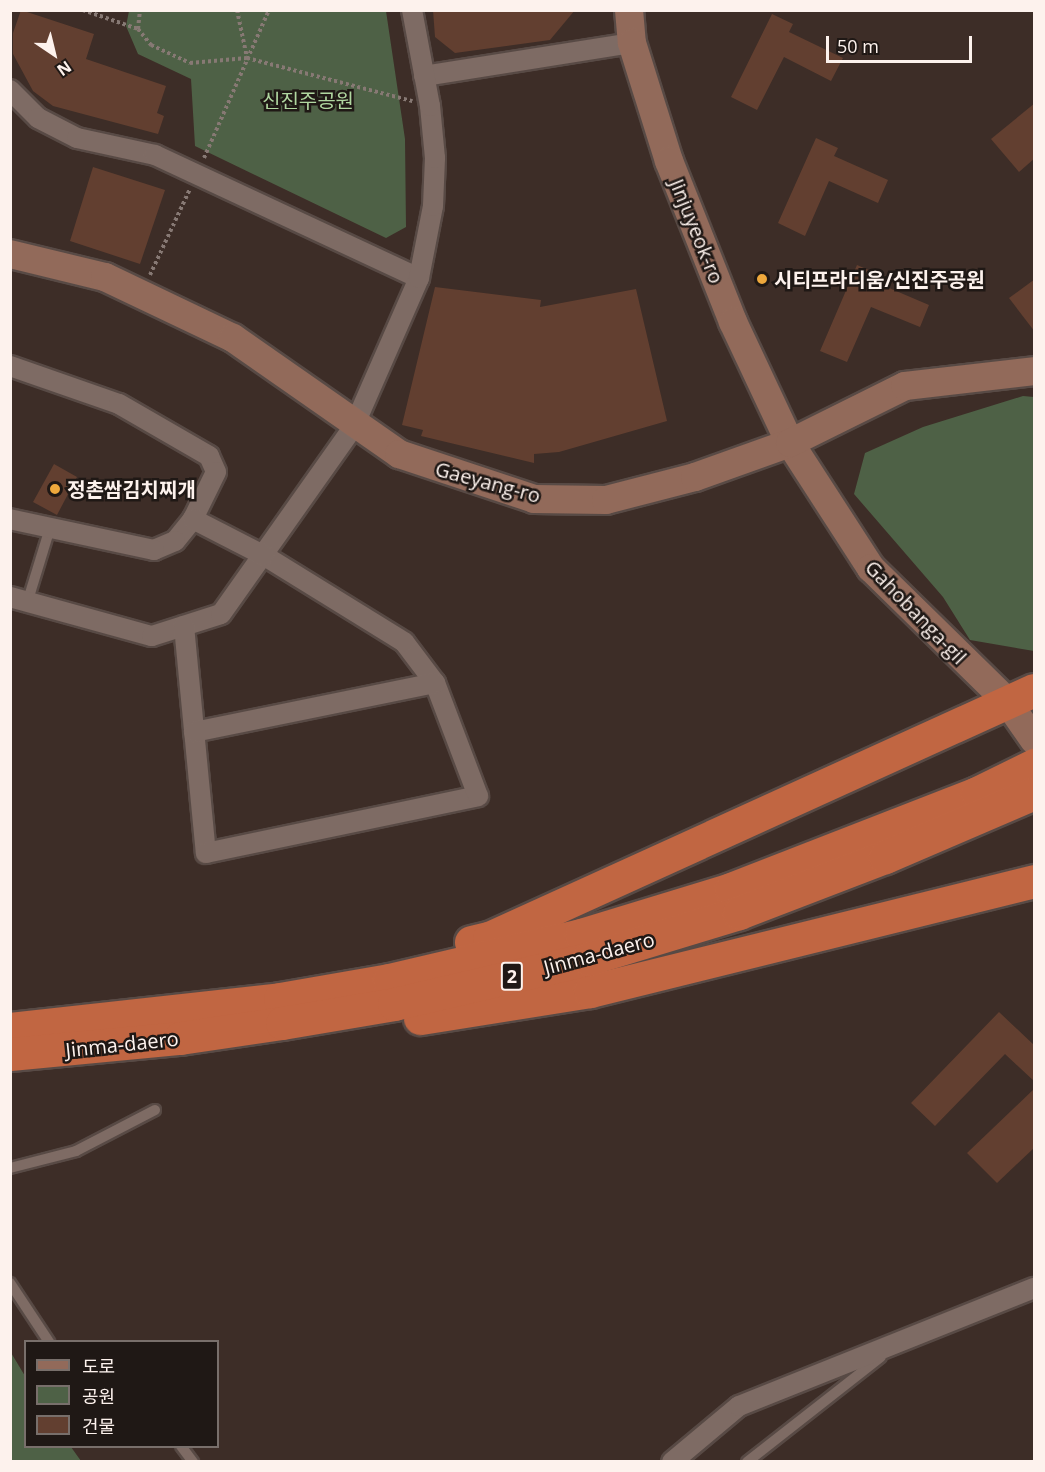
<!DOCTYPE html>
<html>
<head>
<meta charset="utf-8">
<style>
	body { margin:0 }
	#map { position:relative; width:1045px; height:1472px; overflow:hidden; background:#3d2d27; font-family:"Open Sans","Noto Sans KR",sans-serif }
	div>[style] { position:absolute }
	.green>* { inset:0; background:#4e6146 }
	.building>* { inset:0; background:#623f30 }
	.path>* { height:4px; margin-top:-2px; transform-origin:0; background:repeating-linear-gradient(90deg,#877974 0 3px,transparent 0 6px) }
	.roads { filter:drop-shadow(2px 0 #584a45) drop-shadow(-2px 0 #584a45) drop-shadow(0 2px #584a45) drop-shadow(0 -2px #584a45) }
	.lane>* { height:10px; margin:-5px; padding:0 5px; transform-origin:5px; border-radius:5px; background:#7e6b64 }
	.street>* { height:20px; margin:-10px; padding:0 10px; transform-origin:10px; border-radius:10px; background:#7e6b64 }
	.secondary>* { height:28px; margin:-14px; padding:0 14px; transform-origin:14px; border-radius:14px; background:#926a5a }
	.highway>* { height:33px; margin:-16.5px; padding:0 16.5px; transform-origin:16.5px; border-radius:16.5px; background:#c16642 }
	.dots>* { width:16px; height:16px; translate:-50% -50%; box-sizing:border-box; border:3px solid #1f1815; border-radius:50% }
	span { translate:-50% -50%; white-space:nowrap; text-align:center; line-height:1.15; -webkit-text-stroke:5px #1f1815; paint-order:stroke }
	.shield-label span { padding:2px 4px; background:#1f1815; border:2px solid; border-radius:4px; -webkit-text-stroke-width:0 }
	.shield-label { font-size:18px; color:#fdf2ed; font-weight:700 }
	.park-label { font-size:20px; color:#b0d7a0 }
	.street-label { font-size:20px; color:#fdf2ed }
	.poi-label { font-size:20px; color:#fdf2ed; font-weight:700 }
	.left { translate:0 -50%; text-align:left }
	.frame { position:absolute; inset:0; border:12px solid #fdf2ed; pointer-events:none }
	.legend { position:absolute; left:24px; top:1340px; width:195px; height:108px; box-sizing:border-box; background:#1f1815; border:2px solid #786f6b; margin:0; padding:8px 10px; list-style:none; font-size:18px; color:#fdf2ed }
	.legend li { display:flex; align-items:center; gap:12px; height:30px }
	.legend b { width:30px; border:2px solid #786f6b }
	.north { position:absolute; left:24px; top:24px; width:60px; height:60px; -webkit-text-stroke:4px #1f1815; paint-order:stroke; rotate:145deg; font-size:16px; font-weight:700; line-height:24px; text-align:center; color:#fdf2ed }
	.north::after { content:''; display:block; margin:auto; width:21px; height:27px; background:#fdf2ed; clip-path:polygon(50% 0,100% 100%,50% 72%,0 100%) }
	.scale { position:absolute; left:826px; top:36px; width:146px; height:27px; box-sizing:border-box; border:3px solid #fdf2ed; border-top:0; padding-left:8px; font-size:18px; line-height:21px; white-space:nowrap; color:#fdf2ed; -webkit-text-stroke:4px #1f1815; paint-order:stroke }
</style>
</head>
<body>
<div id="map">
	<div class="green">
		<div style="clip-path:polygon(129px 11px,386px 11px,405px 139px,406px 227px,386px 238px,195px 146px,191px 79px,138px 54px,126px 26px)"></div>
		<div style="clip-path:polygon(1023px 396px,1034px 397px,1034px 651px,970px 640px,943px 597px,854px 494px,865px 453px,923px 427px)"></div>
		<div style="clip-path:polygon(10px 1351px,25px 1376px,26px 1446px,71px 1447px,81px 1461px,11px 1461px)"></div>
	</div>
	<div class="building">
		<div style="clip-path:polygon(21px 10px,94px 34px,86px 59px,166px 86px,157px 113px,164px 116px,158px 134px,53px 106px,33px 91px,13px 54px,13px 33px)"></div>
		<div style="clip-path:polygon(433px 10px,575px 10px,550px 40px,455px 53px,435px 37px)"></div>
		<div style="clip-path:polygon(772px 14px,793px 24px,789px 32px,843px 58px,831px 81px,784px 57px,757px 110px,731px 97px)"></div>
		<div style="clip-path:polygon(1035px 103px,1035px 158px,1019px 172px,991px 139px)"></div>
		<div style="clip-path:polygon(816px 138px,838px 148px,834px 156px,888px 180px,878px 203px,829px 181px,805px 236px,778px 223px)"></div>
		<div style="clip-path:polygon(93px 167px,165px 190px,140px 264px,70px 241px)"></div>
		<div style="clip-path:polygon(857px 265px,878px 274px,875px 282px,929px 305px,920px 327px,871px 307px,847px 362px,820px 351px)"></div>
		<div style="clip-path:polygon(1035px 279px,1035px 332px,1009px 298px)"></div>
		<div style="clip-path:polygon(435px 287px,541px 300px,540px 307px,636px 289px,667px 421px,559px 452px,534px 454px,534px 463px,421px 436px,423px 430px,402px 425px)"></div>
		<div style="clip-path:polygon(54px 464px,77px 477px,57px 515px,33px 502px)"></div>
		<div style="clip-path:polygon(999px 1012px,1035px 1046px,1035px 1082px,1005px 1054px,935px 1126px,911px 1103px)"></div>
		<div style="clip-path:polygon(1035px 1088px,1035px 1147px,997px 1183px,967px 1153px)"></div>
	</div>
	<div class="path">
		<div style="left:83px;top:10px;width:58px;rotate:19.1deg"></div>
		<div style="left:138px;top:29px;width:19px;rotate:-84deg"></div>
		<div style="left:237px;top:10px;width:49px;rotate:78.2deg"></div>
		<div style="left:247px;top:58px;width:171px;rotate:14.6deg"></div>
		<div style="left:138px;top:29px;width:21px;rotate:51deg"></div>
		<div style="left:151px;top:45px;width:43px;rotate:24.8deg"></div>
		<div style="left:190px;top:63px;width:57px;rotate:-5deg"></div>
		<div style="left:204px;top:158px;width:162px;rotate:-66.3deg"></div>
		<div style="left:150px;top:275px;width:95px;rotate:-65.1deg"></div>
	</div>
	<div class="roads">
		<div class="lane">
			<div style="left:28px;top:600px;width:75px;rotate:-73deg"></div>
			<div style="left:10px;top:1168px;width:68px;rotate:-14.4deg"></div>
			<div style="left:76px;top:1151px;width:89px;rotate:-27.4deg"></div>
			<div style="left:10px;top:1283px;width:71px;rotate:56.5deg"></div>
			<div style="left:181px;top:1446px;width:20px;rotate:53deg"></div>
			<div style="left:747px;top:1462px;width:170px;rotate:-38.1deg"></div>
		</div>
		<div class="street">
			<div style="left:424px;top:76px;width:211px;rotate:-9deg"></div>
			<div style="left:10px;top:90px;width:40px;rotate:45deg"></div>
			<div style="left:38px;top:118px;width:44px;rotate:27.1deg"></div>
			<div style="left:77px;top:138px;width:80px;rotate:12.3deg"></div>
			<div style="left:155px;top:155px;width:291px;rotate:25deg"></div>
			<div style="left:10px;top:366px;width:115px;rotate:19.2deg"></div>
			<div style="left:119px;top:404px;width:104px;rotate:30deg"></div>
			<div style="left:209px;top:456px;width:17px;rotate:66deg"></div>
			<div style="left:216px;top:472px;width:52px;rotate:116.1deg"></div>
			<div style="left:193px;top:519px;width:28px;rotate:129deg"></div>
			<div style="left:175px;top:541px;width:23px;rotate:157deg"></div>
			<div style="left:154px;top:550px;width:147px;rotate:-167.9deg"></div>
			<div style="left:10px;top:597px;width:147px;rotate:15.4deg"></div>
			<div style="left:152px;top:636px;width:72px;rotate:-17.7deg"></div>
			<div style="left:221px;top:614px;width:230px;rotate:-54.7deg"></div>
			<div style="left:354px;top:426px;width:162px;rotate:-66.3deg"></div>
			<div style="left:419px;top:278px;width:73px;rotate:-79deg"></div>
			<div style="left:433px;top:206px;width:48px;rotate:-87.6deg"></div>
			<div style="left:435px;top:158px;width:52px;rotate:-95.5deg"></div>
			<div style="left:430px;top:106px;width:98px;rotate:-100.6deg"></div>
			<div style="left:184px;top:626px;width:228px;rotate:84.5deg"></div>
			<div style="left:206px;top:853px;width:278px;rotate:-11.8deg"></div>
			<div style="left:478px;top:796px;width:121px;rotate:-110.8deg"></div>
			<div style="left:435px;top:683px;width:51px;rotate:-127.1deg"></div>
			<div style="left:404px;top:642px;width:166px;rotate:-148.3deg"></div>
			<div style="left:263px;top:555px;width:79px;rotate:-152.8deg"></div>
			<div style="left:194px;top:732px;width:246px;rotate:-11.5deg"></div>
			<div style="left:672px;top:1462px;width:87px;rotate:-39.9deg"></div>
			<div style="left:739px;top:1406px;width:318px;rotate:-21.8deg"></div>
		</div>
		<div class="secondary">
			<div style="left:629px;top:10px;width:33px;rotate:85deg"></div>
			<div style="left:632px;top:43px;width:124px;rotate:72.6deg"></div>
			<div style="left:669px;top:161px;width:173px;rotate:68.3deg"></div>
			<div style="left:733px;top:322px;width:134px;rotate:64.8deg"></div>
			<div style="left:790px;top:443px;width:149px;rotate:57.1deg"></div>
			<div style="left:871px;top:568px;width:189px;rotate:44.4deg"></div>
			<div style="left:1006px;top:700px;width:49px;rotate:55deg"></div>
			<div style="left:10px;top:254px;width:98px;rotate:13.6deg"></div>
			<div style="left:105px;top:277px;width:142px;rotate:25.5deg"></div>
			<div style="left:233px;top:338px;width:203px;rotate:34.9deg"></div>
			<div style="left:399px;top:454px;width:142px;rotate:18.4deg"></div>
			<div style="left:534px;top:499px;width:72px;rotate:0.8deg"></div>
			<div style="left:606px;top:500px;width:92px;rotate:-14.5deg"></div>
			<div style="left:695px;top:477px;width:101px;rotate:-19.7deg"></div>
			<div style="left:790px;top:443px;width:128px;rotate:-26.4deg"></div>
			<div style="left:905px;top:386px;width:130px;rotate:-6.6deg"></div>
		</div>
		<div class="highway">
			<div style="left:471px;top:942px;width:18px;rotate:-13deg"></div>
			<div style="left:489px;top:938px;width:599px;rotate:-24.47deg"></div>
			<div style="left:420px;top:1018px;width:172px;rotate:-9deg"></div>
			<div style="left:590px;top:991px;width:457px;rotate:-13.9deg"></div>
			<div style="left:10px;top:1029px;width:272px;rotate:-6.3deg"></div>
			<div style="left:280px;top:999px;width:111px;rotate:-9.9deg"></div>
			<div style="left:389px;top:980px;width:197px;rotate:-13.2deg"></div>
			<div style="left:581px;top:935px;width:157px;rotate:-17deg"></div>
			<div style="left:731px;top:889px;width:264px;rotate:-21.3deg"></div>
			<div style="left:977px;top:793px;width:64px;rotate:-26.2deg"></div>
			<div style="left:10px;top:1054px;width:171px;rotate:-5.4deg"></div>
			<div style="left:180px;top:1038px;width:103px;rotate:-8.4deg"></div>
			<div style="left:282px;top:1023px;width:114px;rotate:-9.6deg"></div>
			<div style="left:394px;top:1004px;width:199px;rotate:-13.1deg"></div>
			<div style="left:588px;top:959px;width:158px;rotate:-16.9deg"></div>
			<div style="left:739px;top:913px;width:156px;rotate:-21deg"></div>
			<div style="left:885px;top:857px;width:162px;rotate:-23.2deg"></div>
		</div>
	</div>
	<div class="dots">
		<div style="left:762px;top:279px;background:#eea83c"></div>
		<div style="left:55px;top:489px;background:#eea83c"></div>
	</div>
	<div class="shield-label">
		<span style="left:512px;top:976px">2</span>
	</div>
	<div class="park-label">
		<span style="left:308px;top:100px">신진주공원</span>
	</div>
	<div class="street-label">
		<span style="left:697px;top:231px;rotate:68deg">Jinjuyeok-ro</span>
		<span style="left:488px;top:482px;rotate:15deg">Gaeyang-ro</span>
		<span style="left:916px;top:612px;rotate:46deg">Gahobanga-gil</span>
		<span style="left:599px;top:953px;rotate:-15deg">Jinma-daero</span>
		<span style="left:122px;top:1044px;rotate:-6deg">Jinma-daero</span>
	</div>
	<div class="poi-label">
		<span class="left" style="left:774px;top:279px">시티프라디움/신진주공원</span>
		<span class="left" style="left:67px;top:489px">정촌쌈김치찌개</span>
	</div>
	<div class="frame"></div>
	<ul class="legend">
	<li><b style="height:8px;background:#926a5a"></b>도로</li>
	<li><b style="height:16px;background:#4e6146"></b>공원</li>
	<li><b style="height:16px;background:#623f30"></b>건물</li>
	</ul>
	<div class="north">N</div>
	<div class="scale">50 m</div>
</div>
</body>
</html>
